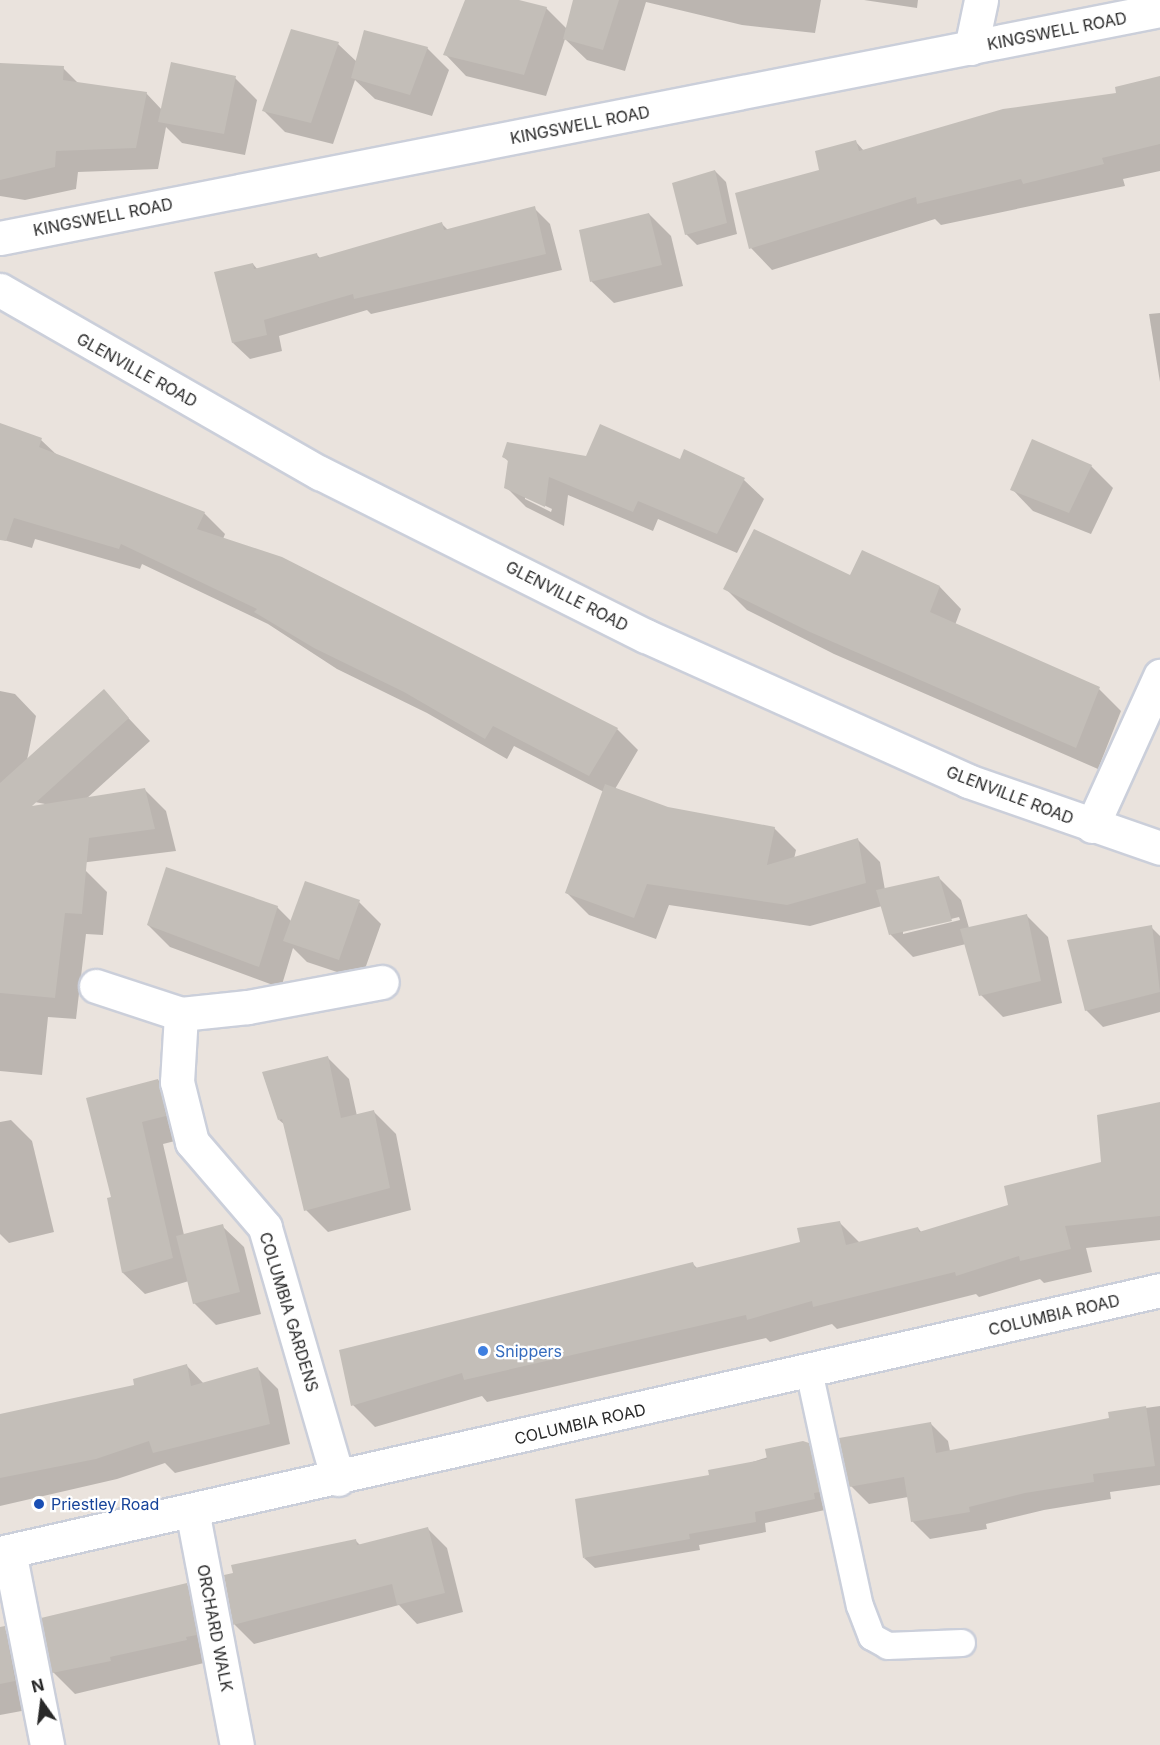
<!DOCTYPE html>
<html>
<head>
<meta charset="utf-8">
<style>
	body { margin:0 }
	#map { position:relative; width:1160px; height:1745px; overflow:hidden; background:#eae3dd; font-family:Inter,sans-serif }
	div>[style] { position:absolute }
	.shadow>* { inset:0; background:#0003 }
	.building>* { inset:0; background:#c3beb8 }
	.roads { filter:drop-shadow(2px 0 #cbcfda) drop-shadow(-2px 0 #cbcfda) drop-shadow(0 2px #cbcfda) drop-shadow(0 -2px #cbcfda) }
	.lane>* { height:26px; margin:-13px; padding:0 13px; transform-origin:13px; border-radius:13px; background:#fff }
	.street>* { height:33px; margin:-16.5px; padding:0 16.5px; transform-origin:16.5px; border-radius:16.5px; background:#fff }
	.secondary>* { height:33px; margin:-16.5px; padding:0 16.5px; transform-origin:16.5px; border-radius:16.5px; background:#fff }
	.dots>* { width:16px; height:16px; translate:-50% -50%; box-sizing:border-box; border:3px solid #fff; border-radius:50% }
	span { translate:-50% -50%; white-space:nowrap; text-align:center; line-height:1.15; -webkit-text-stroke:4.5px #fff; paint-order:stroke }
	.street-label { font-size:16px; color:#292929 }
	.shop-label { font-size:16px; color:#366cbe }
	.left { translate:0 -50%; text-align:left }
	.transit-label { font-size:16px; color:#164399 }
	.north { position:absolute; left:12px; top:1673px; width:60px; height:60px; -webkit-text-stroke:4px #fff; paint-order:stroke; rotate:346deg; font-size:16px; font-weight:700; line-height:24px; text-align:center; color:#292929 }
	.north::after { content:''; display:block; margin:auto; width:21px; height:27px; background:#292929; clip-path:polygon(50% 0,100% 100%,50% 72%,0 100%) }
</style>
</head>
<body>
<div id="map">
	<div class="shadow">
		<div style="clip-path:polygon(466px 0,513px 0,546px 8px,567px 29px,574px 0,821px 0,815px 33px,742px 25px,646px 2px,625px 71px,587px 60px,565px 39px,546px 96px,466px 76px,445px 54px)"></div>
		<div style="clip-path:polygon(864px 0,918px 0,917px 8px)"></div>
		<div style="clip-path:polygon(338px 44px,357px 62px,427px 48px,449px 70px,432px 116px,375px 99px,355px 80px,333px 144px,285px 132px,263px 110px)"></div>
		<div style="clip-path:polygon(63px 68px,79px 84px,146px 93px,162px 110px,235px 78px,257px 100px,245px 155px,182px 143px,166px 127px,158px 169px,78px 172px,76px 189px,25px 200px,0 196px,0 95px)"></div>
		<div style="clip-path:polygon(1160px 78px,1160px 171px,1123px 179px,1125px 186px,941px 225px,935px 219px,772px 270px,751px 248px,821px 171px,856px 142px,864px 151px,1118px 94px)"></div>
		<div style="clip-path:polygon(715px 171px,726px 182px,737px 234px,697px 245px,686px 234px)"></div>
		<div style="clip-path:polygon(534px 208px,550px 224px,562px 270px,371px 314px,367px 310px,279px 336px,282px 351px,250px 359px,233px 343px,253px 264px,258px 270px,317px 255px,321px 259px,442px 224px,449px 231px)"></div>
		<div style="clip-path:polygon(649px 214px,671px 236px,683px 286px,614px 303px,592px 282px,581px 231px)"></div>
		<div style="clip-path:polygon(1160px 313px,1160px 382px,1149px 314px)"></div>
		<div style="clip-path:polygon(evenodd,0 425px,41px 440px,57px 455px,204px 513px,225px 534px,223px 539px,617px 729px,638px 750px,615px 789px,668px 809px,774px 828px,796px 850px,794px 859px,858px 840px,880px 862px,885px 890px,939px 878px,961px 900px,969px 928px,1026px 915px,1048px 937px,1062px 1003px,1003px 1017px,981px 995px,966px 944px,913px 957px,891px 935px,882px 906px,810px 926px,669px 905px,656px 939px,589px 915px,567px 893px,604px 792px,514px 746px,507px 759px,427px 713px,337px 669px,268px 624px,142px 564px,140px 569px,35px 539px,32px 548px,0 539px,0 425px,959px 917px,960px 920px,903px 934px,903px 931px,959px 917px)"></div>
		<div style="clip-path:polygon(evenodd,685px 451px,744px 480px,764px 499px,737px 553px,658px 519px,653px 531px,568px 495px,564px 526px,526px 507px,506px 487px,509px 462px,504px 457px,680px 461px,685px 451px,525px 496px,552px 509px,551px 512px,525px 499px,525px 496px)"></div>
		<div style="clip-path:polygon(1091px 466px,1113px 488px,1091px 534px,1033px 511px,1012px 489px)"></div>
		<div style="clip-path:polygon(940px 587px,961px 609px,955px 625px,1099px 689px,1121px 711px,1098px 769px,834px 654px,747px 610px,725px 588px)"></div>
		<div style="clip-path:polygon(0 691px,15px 694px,36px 716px,27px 760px,103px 691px,150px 741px,86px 799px,144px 789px,166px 811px,176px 851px,80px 863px,55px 806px,0 795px)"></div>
		<div style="clip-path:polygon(0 863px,85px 870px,107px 892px,103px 935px,86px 934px,76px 1019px,48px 1017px,42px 1075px,0 1071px)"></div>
		<div style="clip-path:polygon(359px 902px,381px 924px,361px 980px,307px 962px,293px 948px,281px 988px,170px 947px,148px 925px,277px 907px,292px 922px)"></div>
		<div style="clip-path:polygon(1151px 927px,1160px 936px,1160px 1012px,1103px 1027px,1086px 1010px)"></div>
		<div style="clip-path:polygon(327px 1057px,349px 1079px,357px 1116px,374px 1112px,396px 1134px,411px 1210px,328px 1232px,306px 1210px,285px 1125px,279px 1120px)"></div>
		<div style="clip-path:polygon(158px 1080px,180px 1102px,187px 1138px,163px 1144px,184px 1235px,222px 1226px,244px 1247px,261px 1314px,216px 1325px,194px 1303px,189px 1281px,145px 1294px,123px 1273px,113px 1198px)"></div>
		<div style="clip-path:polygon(1160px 1106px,1160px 1240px,1086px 1248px,1092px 1272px,1044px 1283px,1040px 1279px,979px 1297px,976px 1294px,837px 1329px,832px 1324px,770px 1342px,766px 1338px,487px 1402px,482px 1396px,375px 1427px,353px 1405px,693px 1264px,698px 1269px,801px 1243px,840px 1223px,860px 1243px,918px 1228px,922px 1233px,1010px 1206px,1102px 1163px)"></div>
		<div style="clip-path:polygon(11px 1120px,32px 1141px,54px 1232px,9px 1243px,0 1234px,0 1122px)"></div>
		<div style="clip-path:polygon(187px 1366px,204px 1384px,258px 1369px,278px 1389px,290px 1444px,175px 1473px,165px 1463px,117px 1479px,0 1506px,0 1415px,136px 1386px)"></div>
		<div style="clip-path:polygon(1160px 1406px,1160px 1485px,1110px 1492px,1111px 1499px,1044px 1510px,986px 1524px,987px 1529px,930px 1539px,912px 1521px,908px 1497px,869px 1504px,851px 1486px,930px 1423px,948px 1441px,950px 1451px,1110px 1420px,1109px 1413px)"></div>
		<div style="clip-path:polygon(808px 1444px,820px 1456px,830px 1503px,824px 1504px,825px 1510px,765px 1523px,766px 1532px,699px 1545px,700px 1550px,595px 1568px,584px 1558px,710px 1476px)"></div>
		<div style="clip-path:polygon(428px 1529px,447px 1548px,463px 1612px,417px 1624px,399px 1605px,254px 1644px,235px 1625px,225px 1576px,356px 1541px,360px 1545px)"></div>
		<div style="clip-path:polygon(186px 1584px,208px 1606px,208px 1662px,75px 1694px,53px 1672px)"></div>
		<div style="clip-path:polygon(5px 1632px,27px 1654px,27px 1710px,0 1715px,0 1633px)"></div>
	</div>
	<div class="building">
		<div style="clip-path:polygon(465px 0,519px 0,547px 7px,524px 75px,443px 55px)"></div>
		<div style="clip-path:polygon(573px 0,619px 0,603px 50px,563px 39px)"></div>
		<div style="clip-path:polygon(291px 29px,339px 42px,311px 123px,262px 111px)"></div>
		<div style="clip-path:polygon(364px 30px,428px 47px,410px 95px,351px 78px)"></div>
		<div style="clip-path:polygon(171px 62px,236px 76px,224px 134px,158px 122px)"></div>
		<div style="clip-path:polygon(0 63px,64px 66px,63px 80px,147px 92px,136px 148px,56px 151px,55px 167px,0 180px)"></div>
		<div style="clip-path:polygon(1160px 76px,1160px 144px,1102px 158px,1104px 164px,1023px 184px,1021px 179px,917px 204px,916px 197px,749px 249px,735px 193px,819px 170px,815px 151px,856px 140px,859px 151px,1003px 109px,1116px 93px,1115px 87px)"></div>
		<div style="clip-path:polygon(715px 170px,727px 223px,685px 235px,672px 183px)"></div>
		<div style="clip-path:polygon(535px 206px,546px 254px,354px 299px,353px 294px,264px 320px,267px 335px,232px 343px,214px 272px,253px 263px,254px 269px,317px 253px,318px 258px,442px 222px,444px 230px)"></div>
		<div style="clip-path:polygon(649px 213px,662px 265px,590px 282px,579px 230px)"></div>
		<div style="clip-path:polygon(0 423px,42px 438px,39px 447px,205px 512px,197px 529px,282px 557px,618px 728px,589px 776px,493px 726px,485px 739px,404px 692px,314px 648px,254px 612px,257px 609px,121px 544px,119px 549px,14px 518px,6px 541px,0 540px)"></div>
		<div style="clip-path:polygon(600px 424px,680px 459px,684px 449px,745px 478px,717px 534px,638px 501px,633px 512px,549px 477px,545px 507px,504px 488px,508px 460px,502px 457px,507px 442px,586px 456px)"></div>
		<div style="clip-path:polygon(1032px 439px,1092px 465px,1069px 513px,1010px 490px)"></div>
		<div style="clip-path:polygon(754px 529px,850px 575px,862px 550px,940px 586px,930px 612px,1100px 687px,1076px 748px,810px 632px,723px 589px)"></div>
		<div style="clip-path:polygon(104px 689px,129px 718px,32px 806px,145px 788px,155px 829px,89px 838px,82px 914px,65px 913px,55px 998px,0 993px,0 783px)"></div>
		<div style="clip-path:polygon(605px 784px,668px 807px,775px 827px,767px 865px,858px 838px,866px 883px,787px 905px,647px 884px,634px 918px,565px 893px)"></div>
		<div style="clip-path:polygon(166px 867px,278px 906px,259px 967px,147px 925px)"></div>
		<div style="clip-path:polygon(939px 876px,952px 921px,889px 935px,876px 890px)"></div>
		<div style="clip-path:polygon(305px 881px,360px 900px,339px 960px,283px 941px)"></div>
		<div style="clip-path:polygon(1027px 914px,1041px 981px,979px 996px,960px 929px)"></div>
		<div style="clip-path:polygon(1152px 925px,1160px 992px,1085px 1011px,1067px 940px)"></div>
		<div style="clip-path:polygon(328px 1056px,341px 1118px,374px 1110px,390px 1188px,304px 1211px,282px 1119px,278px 1120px,262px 1072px)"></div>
		<div style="clip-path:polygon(158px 1079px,166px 1116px,142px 1122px,173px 1258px,122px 1273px,107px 1198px,111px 1197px,86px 1098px)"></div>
		<div style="clip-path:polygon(1160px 1102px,1160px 1216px,1065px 1226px,1071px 1249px,1020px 1261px,1019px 1256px,956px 1276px,955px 1272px,813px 1307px,812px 1301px,747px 1320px,746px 1315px,464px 1380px,462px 1373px,351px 1406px,339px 1350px,693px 1262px,695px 1268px,800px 1242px,797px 1228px,840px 1221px,846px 1245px,918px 1227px,919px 1232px,1008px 1205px,1004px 1186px,1101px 1162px,1097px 1115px)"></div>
		<div style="clip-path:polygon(223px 1224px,240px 1292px,193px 1304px,176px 1236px)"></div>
		<div style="clip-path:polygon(187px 1364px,191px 1386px,258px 1367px,270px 1424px,153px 1453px,149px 1441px,96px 1459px,0 1478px,0 1414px,134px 1385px,133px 1379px)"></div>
		<div style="clip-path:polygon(1146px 1406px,1155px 1466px,1093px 1474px,1094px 1482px,1025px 1493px,969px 1507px,970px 1512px,911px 1522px,904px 1477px,849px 1487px,839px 1438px,931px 1422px,936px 1453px,1109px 1418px,1108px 1412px)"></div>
		<div style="clip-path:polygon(803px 1441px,809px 1443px,820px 1492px,814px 1493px,815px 1499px,755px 1512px,756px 1522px,689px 1534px,690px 1539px,583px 1558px,575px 1499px,709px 1475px,708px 1470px,767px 1459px,765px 1449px)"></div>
		<div style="clip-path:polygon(428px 1527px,445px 1593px,397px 1605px,392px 1584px,233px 1625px,224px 1575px,233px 1573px,231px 1565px,356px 1539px,357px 1545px)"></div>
		<div style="clip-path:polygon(187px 1583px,197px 1635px,186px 1637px,187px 1640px,110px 1657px,111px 1661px,52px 1673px,41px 1618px)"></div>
		<div style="clip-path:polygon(5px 1626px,15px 1681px,0 1684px,0 1627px)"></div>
	</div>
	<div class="roads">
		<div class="lane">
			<div style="left:809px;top:1371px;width:240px;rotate:77.8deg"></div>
			<div style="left:860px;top:1606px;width:33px;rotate:69deg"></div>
			<div style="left:872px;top:1637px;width:18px;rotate:29deg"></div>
			<div style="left:888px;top:1646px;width:74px;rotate:-2.3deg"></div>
		</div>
		<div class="street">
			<div style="left:971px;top:48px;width:49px;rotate:-78.2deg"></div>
			<div style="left:0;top:238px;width:1182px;rotate:-11.12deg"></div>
			<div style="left:0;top:290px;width:369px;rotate:29.8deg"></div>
			<div style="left:320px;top:473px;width:364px;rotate:26.6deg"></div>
			<div style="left:646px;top:636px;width:353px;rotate:24.2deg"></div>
			<div style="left:968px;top:781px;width:203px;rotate:19.2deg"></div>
			<div style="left:1092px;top:826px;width:165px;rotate:-65.6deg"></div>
			<div style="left:96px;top:986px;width:89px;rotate:18.2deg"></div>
			<div style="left:338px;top:1479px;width:262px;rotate:-106.2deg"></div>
			<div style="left:265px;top:1227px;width:112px;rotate:-130.7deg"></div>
			<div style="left:192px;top:1142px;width:62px;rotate:-104deg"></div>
			<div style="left:177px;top:1082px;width:68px;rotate:-86.6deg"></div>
			<div style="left:181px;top:1014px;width:67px;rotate:-6deg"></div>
			<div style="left:248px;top:1007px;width:136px;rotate:-10.6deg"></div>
			<div style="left:192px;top:1510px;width:239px;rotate:79.2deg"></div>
			<div style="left:9px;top:1551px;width:198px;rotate:78.9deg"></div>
		</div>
		<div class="secondary">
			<div style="left:0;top:1553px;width:1189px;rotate:-12.77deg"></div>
		</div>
	</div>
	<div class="dots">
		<div style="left:483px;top:1351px;background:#3f7fe0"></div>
		<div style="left:39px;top:1504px;background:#1a4fb4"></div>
	</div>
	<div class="street-label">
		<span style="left:1057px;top:31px;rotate:-11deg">KINGSWELL ROAD</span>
		<span style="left:580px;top:125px;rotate:-11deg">KINGSWELL ROAD</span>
		<span style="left:103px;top:217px;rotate:-11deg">KINGSWELL ROAD</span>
		<span style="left:137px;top:370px;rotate:29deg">GLENVILLE ROAD</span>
		<span style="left:567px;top:596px;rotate:27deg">GLENVILLE ROAD</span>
		<span style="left:1010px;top:795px;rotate:21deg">GLENVILLE ROAD</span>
		<span style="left:289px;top:1312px;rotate:73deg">COLUMBIA GARDENS</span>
		<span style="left:1054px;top:1315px;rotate:-13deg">COLUMBIA ROAD</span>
		<span style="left:580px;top:1424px;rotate:-13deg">COLUMBIA ROAD</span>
		<span style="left:215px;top:1628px;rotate:79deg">ORCHARD WALK</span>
	</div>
	<div class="shop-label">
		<span class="left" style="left:495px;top:1351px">Snippers</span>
	</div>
	<div class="transit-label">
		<span class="left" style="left:51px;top:1504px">Priestley Road</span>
	</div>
	<div class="north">N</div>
</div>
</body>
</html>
